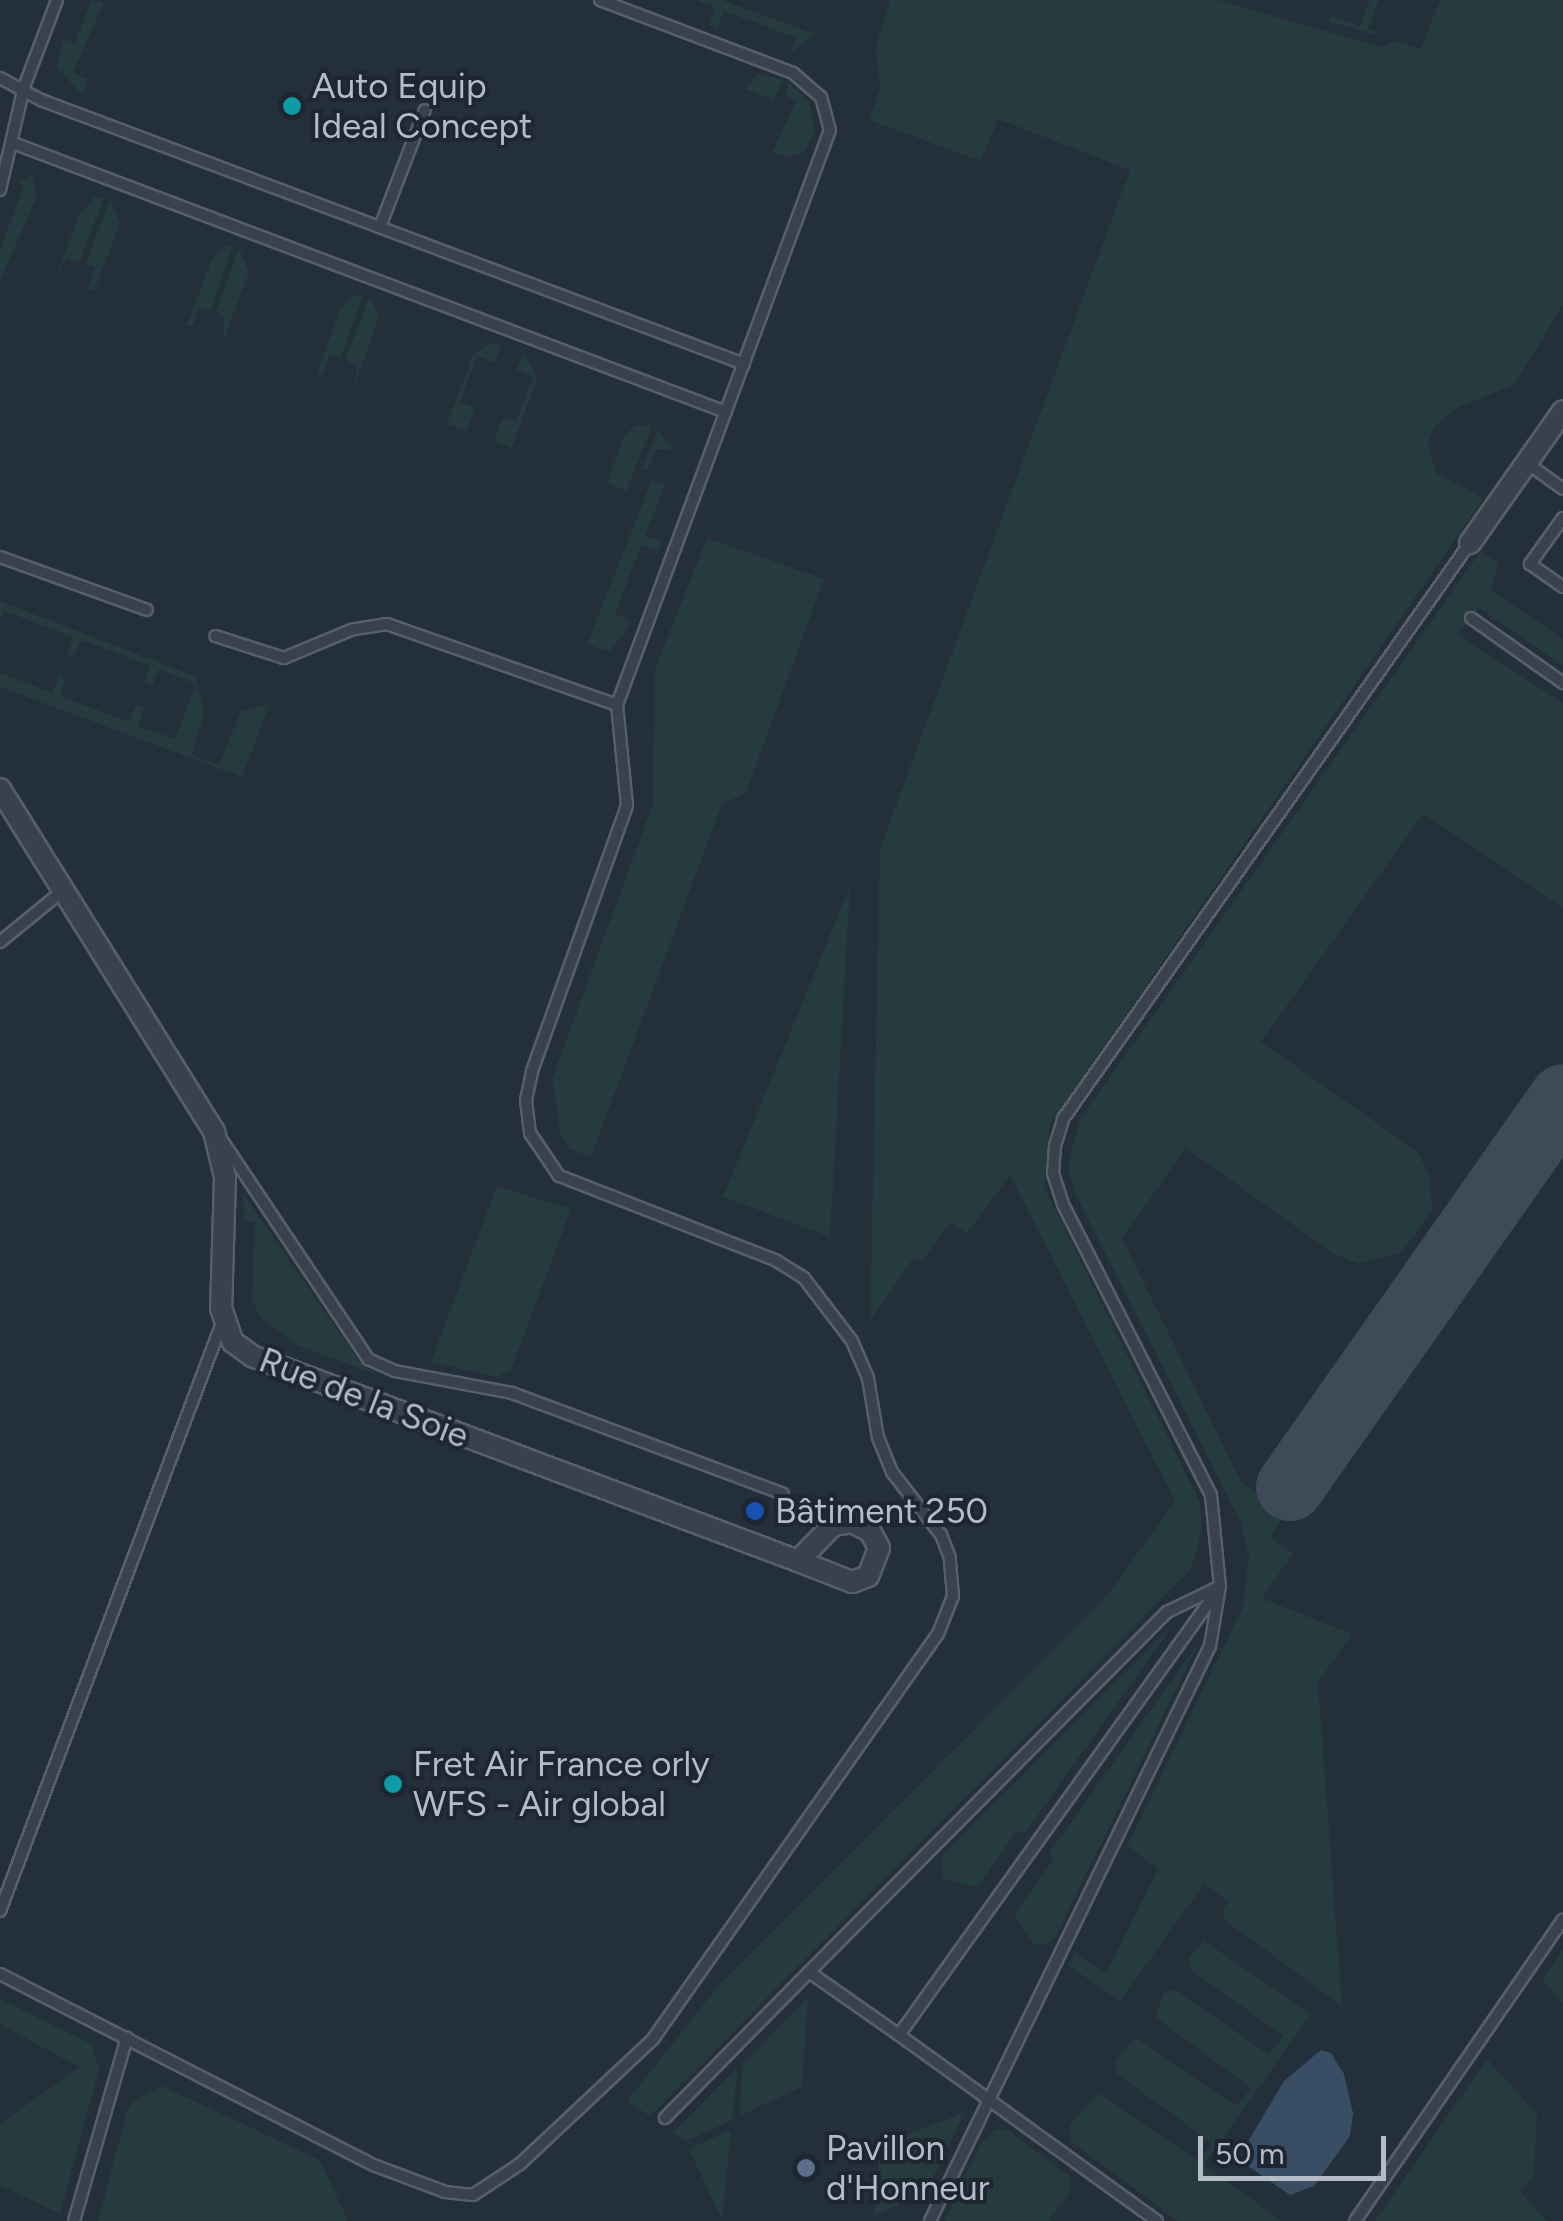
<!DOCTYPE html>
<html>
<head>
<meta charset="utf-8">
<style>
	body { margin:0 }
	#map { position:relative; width:1563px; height:2221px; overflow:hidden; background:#242f3c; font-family:Figtree,sans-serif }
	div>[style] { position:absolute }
	.green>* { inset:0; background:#263b3d }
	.water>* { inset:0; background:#394e64 }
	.taxiway>* { height:68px; margin:-34px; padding:0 34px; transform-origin:34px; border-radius:34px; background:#3f4a58 }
	.roads { filter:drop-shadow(2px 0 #565f6a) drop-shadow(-2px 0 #565f6a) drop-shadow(0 2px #565f6a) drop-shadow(0 -2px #565f6a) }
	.service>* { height:10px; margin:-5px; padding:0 5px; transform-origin:5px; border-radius:5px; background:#38414c }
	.minor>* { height:20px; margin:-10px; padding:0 10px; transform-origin:10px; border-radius:10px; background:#38414c }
	.dots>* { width:28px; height:28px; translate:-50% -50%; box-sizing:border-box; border:5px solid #1d2631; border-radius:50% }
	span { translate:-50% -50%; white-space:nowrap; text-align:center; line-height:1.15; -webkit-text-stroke:8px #1d2631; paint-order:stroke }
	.poi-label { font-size:35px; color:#b3bcc7 }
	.left { translate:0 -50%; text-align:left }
	.street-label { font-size:35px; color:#b3bcc7 }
	.scale { position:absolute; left:1198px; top:2136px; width:188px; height:45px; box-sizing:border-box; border:5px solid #b3bcc7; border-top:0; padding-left:12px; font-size:30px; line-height:35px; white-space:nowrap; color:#b3bcc7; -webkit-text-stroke:8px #1d2631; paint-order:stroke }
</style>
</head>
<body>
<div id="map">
	<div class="green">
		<div style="clip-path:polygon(91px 0,104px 2px,73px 73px,88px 79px,82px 95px,57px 67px,63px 39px,75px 43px)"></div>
		<div style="clip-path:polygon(696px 0,722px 0,814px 34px,790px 55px,797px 38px,724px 11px,717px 28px,709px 25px,715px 7px)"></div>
		<div style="clip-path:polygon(890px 0,1217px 0,1381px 47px,1396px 41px,1421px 49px,1440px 0,1563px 0,1563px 305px,1514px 385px,1456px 408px,1434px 427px,1428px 443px,1436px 473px,1484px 498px,1050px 1124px,1044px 1187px,1200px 1502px,1202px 1532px,1190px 1570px,650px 2116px,627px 2101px,719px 1985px,1106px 1597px,1175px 1501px,1010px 1175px,967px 1233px,950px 1223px,922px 1261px,912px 1260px,870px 1321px,880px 849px,1130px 170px,998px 119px,981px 161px,869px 120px,880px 88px,876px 47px)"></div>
		<div style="clip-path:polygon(1370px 0,1379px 0,1368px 29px,1388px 38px,1328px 21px,1331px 16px,1360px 26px)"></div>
		<div style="clip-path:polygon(758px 74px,783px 80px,773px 100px,745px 89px)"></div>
		<div style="clip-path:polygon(789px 83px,809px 101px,815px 132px,803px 153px,788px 157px,772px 153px,796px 101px,785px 95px)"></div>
		<div style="clip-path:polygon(32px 175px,36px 198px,0 281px,0 251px,24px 185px,18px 182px)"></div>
		<div style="clip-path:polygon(95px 197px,104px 198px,79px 262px,67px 258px,57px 275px,79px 215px)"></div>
		<div style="clip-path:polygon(110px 199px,120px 223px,94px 291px,88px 289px,95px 267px,86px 264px)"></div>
		<div style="clip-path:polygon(225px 246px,233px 246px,210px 311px,199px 307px,192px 327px,187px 325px,212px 259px)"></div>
		<div style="clip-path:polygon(239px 248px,249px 272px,224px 339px,224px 316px,216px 312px)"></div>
		<div style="clip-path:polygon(364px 294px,340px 358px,330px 355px,322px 376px,317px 374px,339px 311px,351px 297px)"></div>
		<div style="clip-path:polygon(370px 296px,379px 317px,354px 387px,357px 365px,345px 360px)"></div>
		<div style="clip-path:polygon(490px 343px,502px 345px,495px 363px,477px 356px,460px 402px,475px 408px,467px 431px,447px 424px,473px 355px)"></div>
		<div style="clip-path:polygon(523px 352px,538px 376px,512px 448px,494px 441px,503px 418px,516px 422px,533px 377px,516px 370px)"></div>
		<div style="clip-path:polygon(636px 425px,652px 426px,626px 491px,607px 483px,624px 436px)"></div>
		<div style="clip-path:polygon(658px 430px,674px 450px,656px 449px,647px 471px,642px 469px)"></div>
		<div style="clip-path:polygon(652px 480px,665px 485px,645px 536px,663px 542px,659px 551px,641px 545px,615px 614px,632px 621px,610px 652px,587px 644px)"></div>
		<div style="clip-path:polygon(707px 538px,824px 579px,746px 793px,722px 804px,591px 1157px,568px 1148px,561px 1135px,552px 1079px,653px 804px,655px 669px)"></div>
		<div style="clip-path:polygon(1481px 551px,1498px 563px,1491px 590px,1563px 639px,1563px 666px,1478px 607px,1458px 635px,1563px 703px,1563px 908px,1423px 814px,1261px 1042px,1418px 1152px,1430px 1178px,1432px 1210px,1402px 1252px,1359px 1264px,1334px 1254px,1186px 1148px,1122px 1238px,1241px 1482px,1285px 1514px,1270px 1537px,1293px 1553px,1262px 1598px,1352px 1634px,1318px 1682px,1342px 2006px,1227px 1922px,1222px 1912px,1228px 1901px,1204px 1884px,1120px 2001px,1068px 1965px,1075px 1952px,1106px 1974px,1158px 1869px,1127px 1846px,1243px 1607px,1249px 1557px,1241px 1523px,1076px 1195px,1068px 1170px,1072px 1147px,1081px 1118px)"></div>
		<div style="clip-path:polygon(0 601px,195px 676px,204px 713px,192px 755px,219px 765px,241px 711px,269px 705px,242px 777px,0 687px,0 673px,53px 693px,59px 676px,66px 679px,60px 696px,129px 722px,136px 705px,144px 708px,138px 726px,175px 739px,196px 684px,159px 669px,152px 686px,144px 683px,150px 666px,81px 640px,73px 657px,67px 655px,73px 637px,4px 611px,0 619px)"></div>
		<div style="clip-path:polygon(850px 886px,830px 1237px,723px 1197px)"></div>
		<div style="clip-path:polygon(497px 1186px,571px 1209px,511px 1370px,496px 1377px,431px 1362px)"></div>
		<div style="clip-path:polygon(243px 1193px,358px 1360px,377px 1375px,297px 1345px,260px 1317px,252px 1300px,255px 1221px,244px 1221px)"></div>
		<div style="clip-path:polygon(1175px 1622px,1025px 1833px,1016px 1832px,978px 1887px,942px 1879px,942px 1856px)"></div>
		<div style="clip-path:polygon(1199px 1642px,1056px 1936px,1045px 1945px,1033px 1943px,1014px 1915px,1053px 1860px,1050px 1852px)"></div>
		<div style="clip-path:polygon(1204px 1941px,1311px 2014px,1204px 2165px,1282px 2221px,1178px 2221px,1070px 2141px,1070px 2124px,1099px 2093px,1198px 2161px,1212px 2143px,1116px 2073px,1115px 2061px,1136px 2038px,1237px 2106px,1251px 2088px,1155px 2017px,1164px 1993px,1175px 1989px,1269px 2055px,1283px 2036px,1191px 1970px,1189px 1957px)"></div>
		<div style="clip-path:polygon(1563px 1949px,1563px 2003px,1542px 1980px)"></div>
		<div style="clip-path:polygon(808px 1998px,802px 2087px,739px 2116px,743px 2064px)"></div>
		<div style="clip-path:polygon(0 1999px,91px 2044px,99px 2069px,60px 2214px,0 2185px,0 2124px,79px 2067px,0 2024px)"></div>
		<div style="clip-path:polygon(1487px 2059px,1537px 2114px,1534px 2177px,1520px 2191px,1547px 2221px,1375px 2221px)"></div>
		<div style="clip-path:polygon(738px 2068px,732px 2120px,686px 2141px,673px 2132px)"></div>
		<div style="clip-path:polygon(162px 2086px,320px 2160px,348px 2221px,98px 2221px,127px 2111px,133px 2101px)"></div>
		<div style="clip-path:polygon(965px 2112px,926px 2192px,874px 2216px,881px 2145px)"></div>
		<div style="clip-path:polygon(996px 2129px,1008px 2130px,1071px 2177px,1070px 2192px,1049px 2221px,944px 2221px,981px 2143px)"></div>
		<div style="clip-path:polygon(731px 2130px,722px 2220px,689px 2149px)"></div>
	</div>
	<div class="water">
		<div style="clip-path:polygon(1321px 2050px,1331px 2053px,1344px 2074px,1353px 2113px,1350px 2136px,1314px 2186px,1290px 2195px,1248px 2166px,1243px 2150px,1284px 2081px)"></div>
	</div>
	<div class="taxiway">
		<div style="left:1290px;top:1487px;width:475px;rotate:-54.9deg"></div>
	</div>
	<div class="roads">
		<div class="service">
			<div style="left:600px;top:0;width:206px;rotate:20.7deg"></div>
			<div style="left:793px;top:73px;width:37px;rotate:41deg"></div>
			<div style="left:821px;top:97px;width:34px;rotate:75deg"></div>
			<div style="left:830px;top:130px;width:613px;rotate:110.33deg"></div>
			<div style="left:0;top:78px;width:47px;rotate:28.2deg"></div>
			<div style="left:41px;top:100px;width:751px;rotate:20.58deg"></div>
			<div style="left:13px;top:143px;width:762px;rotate:20.67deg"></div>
			<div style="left:0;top:190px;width:106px;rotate:-76.9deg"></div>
			<div style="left:24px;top:87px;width:93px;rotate:-69.2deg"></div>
			<div style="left:380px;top:227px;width:125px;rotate:-69deg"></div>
			<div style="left:1527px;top:463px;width:44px;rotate:35.8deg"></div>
			<div style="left:1563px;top:518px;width:57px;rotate:125.7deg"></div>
			<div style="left:1530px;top:564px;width:40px;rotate:34.9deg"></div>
			<div style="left:0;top:557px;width:156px;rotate:19.8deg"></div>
			<div style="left:1471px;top:618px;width:113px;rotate:35.2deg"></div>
			<div style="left:0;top:942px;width:79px;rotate:-39.3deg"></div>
			<div style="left:221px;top:1139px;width:265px;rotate:56.2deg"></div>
			<div style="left:368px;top:1359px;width:30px;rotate:24deg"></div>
			<div style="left:395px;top:1371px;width:119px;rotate:10.6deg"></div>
			<div style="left:512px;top:1393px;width:289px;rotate:20.4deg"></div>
			<div style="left:0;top:1911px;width:629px;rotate:-69.32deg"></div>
			<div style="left:0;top:1974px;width:422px;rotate:27.1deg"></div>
			<div style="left:376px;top:2166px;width:74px;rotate:20.6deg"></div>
			<div style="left:445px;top:2192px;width:28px;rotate:6deg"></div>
			<div style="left:473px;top:2195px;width:56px;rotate:-33.4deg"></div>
			<div style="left:520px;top:2164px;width:183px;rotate:-43.2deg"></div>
			<div style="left:653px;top:2039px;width:495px;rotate:-54.9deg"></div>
			<div style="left:938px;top:1634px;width:41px;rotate:-68.5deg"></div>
			<div style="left:953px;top:1596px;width:38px;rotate:-95deg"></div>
			<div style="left:950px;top:1558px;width:25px;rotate:-111deg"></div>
			<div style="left:941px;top:1535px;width:80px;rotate:-127.9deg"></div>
			<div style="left:892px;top:1472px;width:37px;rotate:-112deg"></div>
			<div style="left:878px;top:1438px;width:61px;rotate:-99.5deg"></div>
			<div style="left:868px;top:1378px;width:40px;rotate:-113.4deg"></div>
			<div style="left:852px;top:1341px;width:79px;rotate:-127.3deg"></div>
			<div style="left:804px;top:1278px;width:34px;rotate:-148deg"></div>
			<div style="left:775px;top:1260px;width:232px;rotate:-158.7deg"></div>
			<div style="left:559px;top:1176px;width:52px;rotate:-124deg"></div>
			<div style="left:530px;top:1133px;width:33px;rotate:-97deg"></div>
			<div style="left:526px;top:1100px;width:30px;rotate:-78deg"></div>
			<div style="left:532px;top:1071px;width:282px;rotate:-70.3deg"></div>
			<div style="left:627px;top:805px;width:100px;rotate:-95.7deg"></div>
			<div style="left:617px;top:705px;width:244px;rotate:-160.6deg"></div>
			<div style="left:387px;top:624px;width:36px;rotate:171deg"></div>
			<div style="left:351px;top:630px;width:73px;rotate:157.3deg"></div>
			<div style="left:284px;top:658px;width:72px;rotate:-162.3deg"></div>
			<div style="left:899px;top:2035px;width:110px;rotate:-145deg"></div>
			<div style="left:809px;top:1972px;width:508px;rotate:-45.16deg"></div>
			<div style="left:1167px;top:1612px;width:58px;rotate:-25.7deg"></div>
			<div style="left:665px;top:2118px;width:205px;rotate:-45.4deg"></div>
			<div style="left:74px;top:2221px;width:191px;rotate:-73.9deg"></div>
			<div style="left:930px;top:2221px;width:640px;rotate:-64.04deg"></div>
			<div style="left:1210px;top:1646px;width:55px;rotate:-80.5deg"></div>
			<div style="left:1157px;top:2221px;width:318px;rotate:-144.2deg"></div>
			<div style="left:899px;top:2035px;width:551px;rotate:-54.38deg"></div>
			<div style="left:1220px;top:1587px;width:92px;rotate:-95.6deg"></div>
			<div style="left:1211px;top:1495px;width:326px;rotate:-117deg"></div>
			<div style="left:1063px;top:1204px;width:32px;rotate:-108deg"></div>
			<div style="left:1053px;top:1174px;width:28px;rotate:-86deg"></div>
			<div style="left:1055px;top:1146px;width:28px;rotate:-73deg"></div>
			<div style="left:1063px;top:1119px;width:705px;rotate:-54.76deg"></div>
			<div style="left:1355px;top:2221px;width:366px;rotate:-55.4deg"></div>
		</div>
		<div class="minor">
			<div style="left:1470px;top:543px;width:161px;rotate:-54.8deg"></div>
			<div style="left:0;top:789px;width:403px;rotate:58deg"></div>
			<div style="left:214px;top:1131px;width:47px;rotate:76.6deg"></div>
			<div style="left:225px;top:1177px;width:131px;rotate:91.7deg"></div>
			<div style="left:221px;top:1308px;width:36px;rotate:71deg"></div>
			<div style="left:233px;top:1342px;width:24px;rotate:36deg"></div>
			<div style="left:252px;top:1356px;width:583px;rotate:20.58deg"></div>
			<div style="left:852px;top:1522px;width:20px;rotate:27deg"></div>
			<div style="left:870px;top:1531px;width:19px;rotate:62deg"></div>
			<div style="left:879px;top:1548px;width:30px;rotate:111deg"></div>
			<div style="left:868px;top:1576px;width:17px;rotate:159deg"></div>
			<div style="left:852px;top:1582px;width:58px;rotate:-158.7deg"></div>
			<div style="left:798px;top:1561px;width:50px;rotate:-45.8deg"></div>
			<div style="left:833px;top:1525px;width:19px;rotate:-9deg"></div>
		</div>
	</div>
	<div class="dots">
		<div style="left:292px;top:106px;background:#0f9aa8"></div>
		<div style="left:755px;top:1511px;background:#1a4fb4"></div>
		<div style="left:393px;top:1784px;background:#0f9aa8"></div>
		<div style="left:806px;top:2168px;background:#5c6f8a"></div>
	</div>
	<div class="poi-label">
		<span class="left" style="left:312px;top:106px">Auto Equip<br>Ideal Concept</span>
		<span class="left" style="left:775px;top:1511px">Bâtiment 250</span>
		<span class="left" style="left:413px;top:1784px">Fret Air France orly<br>WFS - Air global</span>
		<span class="left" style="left:826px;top:2168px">Pavillon<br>d'Honneur</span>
	</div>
	<div class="street-label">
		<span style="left:364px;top:1398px;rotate:21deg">Rue de la Soie</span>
	</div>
	<div class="scale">50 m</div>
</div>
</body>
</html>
